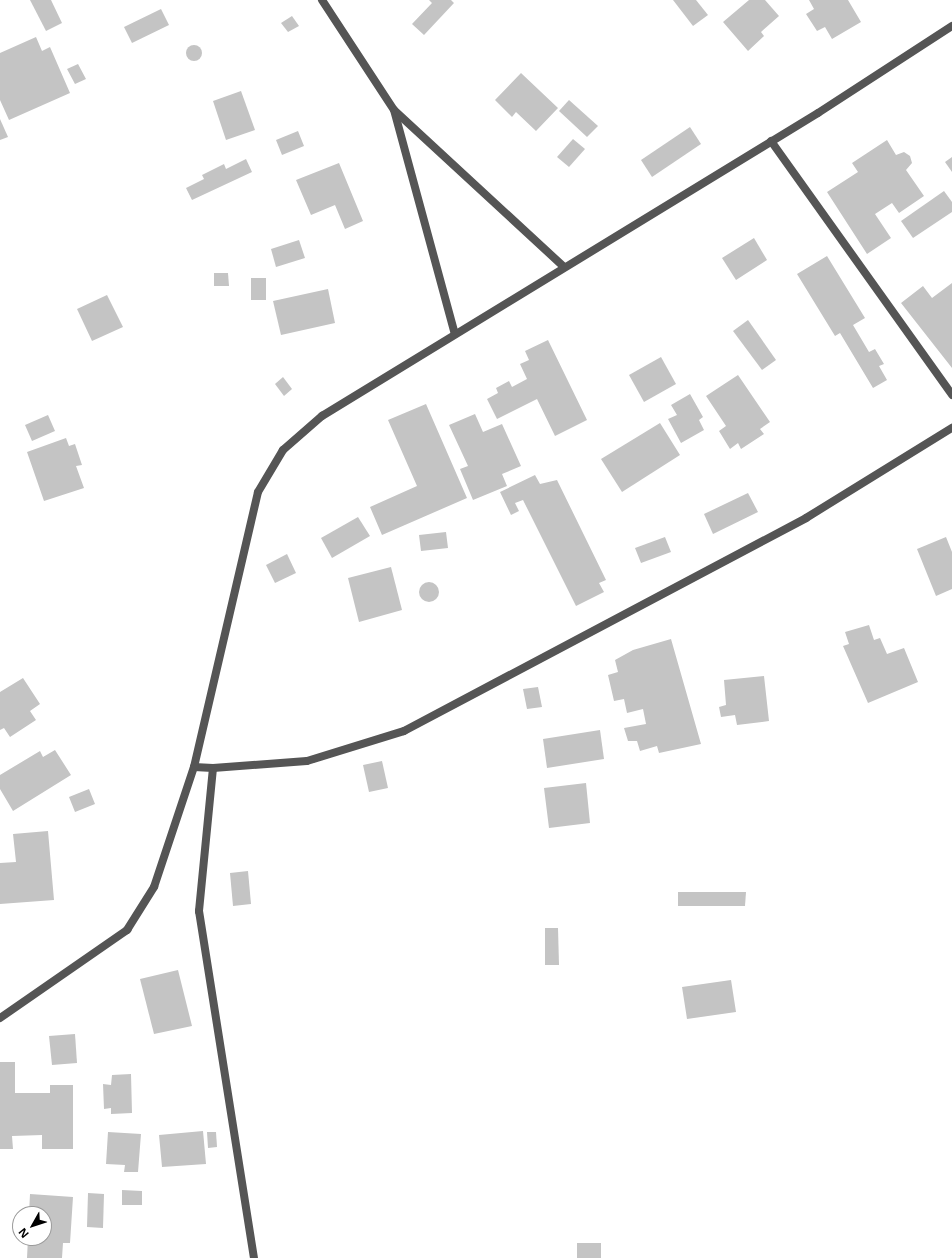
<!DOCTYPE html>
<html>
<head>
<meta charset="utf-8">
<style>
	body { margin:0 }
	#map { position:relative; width:952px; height:1258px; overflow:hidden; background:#fff; font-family:"Noto Sans",sans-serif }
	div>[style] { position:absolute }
	.building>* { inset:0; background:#c4c4c4 }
	.round { border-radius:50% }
	.street>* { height:8px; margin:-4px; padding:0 4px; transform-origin:4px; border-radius:4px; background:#555 }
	span { translate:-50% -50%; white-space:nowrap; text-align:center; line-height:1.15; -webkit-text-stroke:3px #fff; paint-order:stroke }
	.north { position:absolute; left:12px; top:1206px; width:40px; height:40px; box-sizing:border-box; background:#fff; border:1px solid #999; border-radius:50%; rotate:231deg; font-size:11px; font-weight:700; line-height:16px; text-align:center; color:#000 }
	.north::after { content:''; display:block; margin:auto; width:14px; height:18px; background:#000; clip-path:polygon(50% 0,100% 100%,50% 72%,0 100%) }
</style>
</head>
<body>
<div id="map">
	<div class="building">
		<div style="clip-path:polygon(30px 0,51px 0,62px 23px,46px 31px)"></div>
		<div style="clip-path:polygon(429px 0,451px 0,454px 3px,424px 35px,412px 24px,432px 3px)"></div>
		<div style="clip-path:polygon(673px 0,696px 0,708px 15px,693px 26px)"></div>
		<div style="clip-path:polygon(749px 0,765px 0,779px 16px,761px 32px,764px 36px,748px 51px,723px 22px)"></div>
		<div style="clip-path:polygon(809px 0,848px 0,861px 22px,832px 39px,825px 27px,817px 31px,806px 14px,814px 9px)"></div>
		<div style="clip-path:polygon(161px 9px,169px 25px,132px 43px,124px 27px)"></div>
		<div style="clip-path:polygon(292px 16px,299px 26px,288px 32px,281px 23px)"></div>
		<div style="clip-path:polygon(36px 37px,42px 51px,50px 47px,70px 93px,9px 120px,0 100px,0 53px)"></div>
		<div class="round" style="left:186px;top:45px;width:16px;height:16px"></div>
		<div style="clip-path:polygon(78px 64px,86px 79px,75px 84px,67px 69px)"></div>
		<div style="clip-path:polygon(521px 73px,558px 108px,536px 131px,516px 112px,512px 117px,495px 100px)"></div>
		<div style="clip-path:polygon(241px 91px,255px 130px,226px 140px,213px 101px)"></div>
		<div style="clip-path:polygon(569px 100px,598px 126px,587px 137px,559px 111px)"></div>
		<div style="clip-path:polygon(0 119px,8px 137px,0 140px)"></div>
		<div style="clip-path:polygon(690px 127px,701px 144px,652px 177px,641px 160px)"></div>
		<div style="clip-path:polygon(298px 131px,304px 146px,282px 155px,276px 140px)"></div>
		<div style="clip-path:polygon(573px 139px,585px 149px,569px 167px,557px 157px)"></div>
		<div style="clip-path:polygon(887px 140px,896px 155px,904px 152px,910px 156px,912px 163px,906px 170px,924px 196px,899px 213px,892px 203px,875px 214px,891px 238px,867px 254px,827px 192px,858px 172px,852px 163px)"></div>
		<div style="clip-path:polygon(952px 157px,952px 172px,945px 162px)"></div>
		<div style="clip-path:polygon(246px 159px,252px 172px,192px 200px,186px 188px,204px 179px,202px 175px,224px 164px,226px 169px)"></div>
		<div style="clip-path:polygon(339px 163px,363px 221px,345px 229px,335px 205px,311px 215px,296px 180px)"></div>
		<div style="clip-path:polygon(944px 191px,952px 202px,952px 212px,913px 238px,901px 221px)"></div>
		<div style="clip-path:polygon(754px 238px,767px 260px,736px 280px,722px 258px)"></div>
		<div style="clip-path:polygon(299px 240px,305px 258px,276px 267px,271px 249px)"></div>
		<div style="clip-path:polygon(827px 256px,865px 318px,853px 325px,869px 352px,875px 349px,884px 364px,879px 366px,887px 380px,873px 388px,840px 333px,835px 336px,797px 274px)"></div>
		<div style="clip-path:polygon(214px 273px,228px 273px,229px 286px,214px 286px)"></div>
		<div style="clip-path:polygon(251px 278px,266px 278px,266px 300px,251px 300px)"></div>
		<div style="clip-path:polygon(952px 283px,952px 368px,901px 303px,923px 286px,932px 298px)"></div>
		<div style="clip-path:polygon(328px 289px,335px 323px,281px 335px,273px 301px)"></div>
		<div style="clip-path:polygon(107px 295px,123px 327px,92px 341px,77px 309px)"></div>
		<div style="clip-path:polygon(748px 320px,776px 360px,762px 370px,733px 331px)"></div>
		<div style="clip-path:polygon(548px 340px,587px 420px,555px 436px,537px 399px,497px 419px,487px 399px,498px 393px,496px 388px,509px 381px,512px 387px,527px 379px,520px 364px,529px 360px,525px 351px)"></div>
		<div style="clip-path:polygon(661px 357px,676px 384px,644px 402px,629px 375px)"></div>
		<div style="clip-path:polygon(738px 375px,770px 422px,760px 429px,764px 434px,741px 449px,738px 443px,730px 449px,719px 431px,726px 426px,706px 396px)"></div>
		<div style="clip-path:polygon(283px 377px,292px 389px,284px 396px,275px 384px)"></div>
		<div style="clip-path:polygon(690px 394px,703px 417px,699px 420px,704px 430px,681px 443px,668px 419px,677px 415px,671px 405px)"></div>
		<div style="clip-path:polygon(426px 404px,467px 498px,382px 535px,370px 507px,417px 486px,388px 420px)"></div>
		<div style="clip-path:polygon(475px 414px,483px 432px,502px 424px,521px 466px,502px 474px,507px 486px,473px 500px,460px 469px,468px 466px,449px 425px)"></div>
		<div style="clip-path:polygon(48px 415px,55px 431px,32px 441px,25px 425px)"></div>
		<div style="clip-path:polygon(660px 423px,680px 455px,622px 492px,601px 459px)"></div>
		<div style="clip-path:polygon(66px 438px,69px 446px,75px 444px,82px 465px,76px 466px,84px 488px,44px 501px,27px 452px)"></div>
		<div style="clip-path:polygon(535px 475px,540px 484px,557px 480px,606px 580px,599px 583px,604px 592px,576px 606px,523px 500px,515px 503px,519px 511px,511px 515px,500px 492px)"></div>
		<div style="clip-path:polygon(748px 493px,758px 512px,713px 534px,704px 514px)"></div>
		<div style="clip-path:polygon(358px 517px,370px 536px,332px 558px,321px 538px)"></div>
		<div style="clip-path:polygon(446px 532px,448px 548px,421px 551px,419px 535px)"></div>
		<div style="clip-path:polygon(665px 537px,671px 552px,641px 563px,635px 548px)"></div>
		<div style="clip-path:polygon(946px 537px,952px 552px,952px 589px,936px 596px,917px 549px)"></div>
		<div style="clip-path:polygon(287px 554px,296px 573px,275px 583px,266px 565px)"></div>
		<div style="clip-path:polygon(391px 567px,402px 610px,359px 622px,348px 578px)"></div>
		<div class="round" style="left:419px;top:582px;width:20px;height:20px"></div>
		<div style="clip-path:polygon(869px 625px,874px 640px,880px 638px,887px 654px,904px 648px,918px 682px,868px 703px,843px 646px,849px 644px,845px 632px)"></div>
		<div style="clip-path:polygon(671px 639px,701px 744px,659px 753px,657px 746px,640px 751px,637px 741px,628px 741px,624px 728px,646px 724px,643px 709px,627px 713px,624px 699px,614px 701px,608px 675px,618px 672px,615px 660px,633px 650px)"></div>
		<div style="clip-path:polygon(764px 676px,769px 721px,737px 725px,735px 715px,721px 717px,719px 707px,726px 705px,724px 680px)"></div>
		<div style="clip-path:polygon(23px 678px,40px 704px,30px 711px,36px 720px,10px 737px,4px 728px,0 730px,0 692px)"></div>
		<div style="clip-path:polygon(538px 687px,542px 707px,527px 709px,523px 689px)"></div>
		<div style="clip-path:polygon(600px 730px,604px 759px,547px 768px,543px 739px)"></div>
		<div style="clip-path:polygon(55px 750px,71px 775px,13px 811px,0 789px,0 775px,40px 751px,43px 757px)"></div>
		<div style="clip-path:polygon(382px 761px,388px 788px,369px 792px,363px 765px)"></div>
		<div style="clip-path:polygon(586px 783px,590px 823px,549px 828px,544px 788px)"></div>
		<div style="clip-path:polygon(89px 789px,95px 804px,75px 812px,69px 797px)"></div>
		<div style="clip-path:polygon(48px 831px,54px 900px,0 904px,0 863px,16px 862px,13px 834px)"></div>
		<div style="clip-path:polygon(248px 871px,251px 904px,233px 906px,230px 873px)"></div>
		<div style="clip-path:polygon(678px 892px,746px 892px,745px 906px,678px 906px)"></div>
		<div style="clip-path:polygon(545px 928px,558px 928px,559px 965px,545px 965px)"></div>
		<div style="clip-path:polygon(178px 970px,192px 1026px,154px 1034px,140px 979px)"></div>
		<div style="clip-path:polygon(731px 980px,736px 1012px,687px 1019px,682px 987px)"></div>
		<div style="clip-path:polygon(75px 1034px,77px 1063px,52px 1065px,49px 1036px)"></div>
		<div style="clip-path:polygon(0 1062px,15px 1062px,15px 1093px,50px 1093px,50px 1085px,73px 1085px,73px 1149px,42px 1149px,42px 1135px,12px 1136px,13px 1149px,0 1149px)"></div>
		<div style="clip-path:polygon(131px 1074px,132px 1113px,111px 1114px,111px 1108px,104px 1109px,103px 1084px,111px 1085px,112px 1075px)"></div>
		<div style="clip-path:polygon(203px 1131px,206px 1164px,162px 1167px,159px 1135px)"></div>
		<div style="clip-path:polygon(108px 1132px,141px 1134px,138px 1172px,124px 1172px,125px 1165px,106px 1164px)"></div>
		<div style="clip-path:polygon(207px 1132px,216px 1132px,217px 1147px,208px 1148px)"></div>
		<div style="clip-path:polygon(122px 1190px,142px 1191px,142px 1205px,122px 1205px)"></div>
		<div style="clip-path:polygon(88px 1193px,104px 1194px,103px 1228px,87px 1227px)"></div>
		<div style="clip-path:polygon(30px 1194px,73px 1197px,70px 1243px,63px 1243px,62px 1258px,27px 1258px,28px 1238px,44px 1238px,44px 1214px,29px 1214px)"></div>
		<div style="clip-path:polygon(577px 1243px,601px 1243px,601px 1258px,577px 1258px)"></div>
	</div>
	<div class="street">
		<div style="left:322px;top:0;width:131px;rotate:56.8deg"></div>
		<div style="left:394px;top:110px;width:232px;rotate:74.8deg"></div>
		<div style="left:395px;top:111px;width:230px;rotate:42.7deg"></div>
		<div style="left:771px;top:141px;width:312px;rotate:54.5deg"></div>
		<div style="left:194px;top:767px;width:19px;rotate:3deg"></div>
		<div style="left:213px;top:768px;width:94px;rotate:-4.3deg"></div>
		<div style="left:307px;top:761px;width:102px;rotate:-17.2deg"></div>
		<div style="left:404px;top:731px;width:455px;rotate:-27.9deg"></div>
		<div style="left:806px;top:518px;width:172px;rotate:-31.7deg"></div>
		<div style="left:213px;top:768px;width:144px;rotate:95.6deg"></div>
		<div style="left:199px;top:911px;width:351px;rotate:81deg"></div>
		<div style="left:0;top:1018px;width:155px;rotate:-34.7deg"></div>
		<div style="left:127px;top:930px;width:51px;rotate:-57.9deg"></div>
		<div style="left:154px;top:887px;width:126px;rotate:-71.6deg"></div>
		<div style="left:194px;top:767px;width:282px;rotate:-76.9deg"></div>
		<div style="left:258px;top:492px;width:49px;rotate:-59.2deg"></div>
		<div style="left:283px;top:450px;width:52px;rotate:-41.1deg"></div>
		<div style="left:322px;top:416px;width:581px;rotate:-31.42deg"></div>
		<div style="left:818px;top:113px;width:160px;rotate:-33deg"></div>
	</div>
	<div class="north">N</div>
</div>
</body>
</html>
